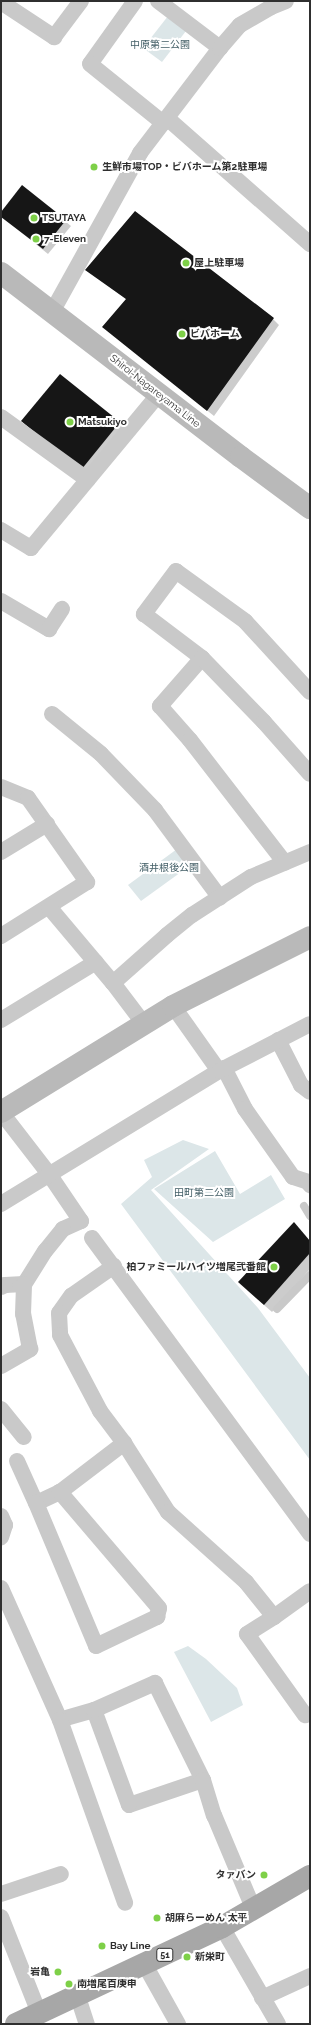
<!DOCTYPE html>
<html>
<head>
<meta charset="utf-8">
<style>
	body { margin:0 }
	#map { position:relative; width:311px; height:2025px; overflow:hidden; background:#fff; font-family:Raleway,"Noto Sans JP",sans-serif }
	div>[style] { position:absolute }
	.green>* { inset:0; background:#dce6e8 }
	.shadow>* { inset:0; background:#0003 }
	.building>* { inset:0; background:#161616 }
	.lane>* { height:8px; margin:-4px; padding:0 4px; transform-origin:4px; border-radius:4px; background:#c9c9c9 }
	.street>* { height:16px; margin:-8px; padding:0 8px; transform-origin:8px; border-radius:8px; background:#c9c9c9 }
	.secondary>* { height:22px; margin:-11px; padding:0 11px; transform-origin:11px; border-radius:11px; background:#b9b9b9 }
	.primary>* { height:22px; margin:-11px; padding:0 11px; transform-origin:11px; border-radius:11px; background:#a7a7a7 }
	.dots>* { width:11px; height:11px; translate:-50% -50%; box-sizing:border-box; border:2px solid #fff; border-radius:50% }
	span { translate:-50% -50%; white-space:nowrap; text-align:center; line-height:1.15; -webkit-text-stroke:4px #fff; paint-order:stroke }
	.shield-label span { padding:1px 3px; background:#fff; border:1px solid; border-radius:3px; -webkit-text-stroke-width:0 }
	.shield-label { font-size:9px; color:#2f2f2f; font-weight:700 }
	.park-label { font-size:10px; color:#425e66 }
	.poi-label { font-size:10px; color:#2f2f2f; font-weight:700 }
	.left { translate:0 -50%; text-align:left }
	.right { translate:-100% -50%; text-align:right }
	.street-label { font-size:10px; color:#2f2f2f }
	.frame { position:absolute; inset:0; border:2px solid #2f2f2f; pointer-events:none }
</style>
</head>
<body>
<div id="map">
	<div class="green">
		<div style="clip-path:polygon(168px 16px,186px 31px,162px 62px,143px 48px)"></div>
		<div style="clip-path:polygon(177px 849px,188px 867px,141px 901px,128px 885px)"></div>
		<div style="clip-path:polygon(183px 1140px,209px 1149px,151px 1190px,258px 1308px,310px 1378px,310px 1460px,121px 1204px,152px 1177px,144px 1160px)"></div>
		<div style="clip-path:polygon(215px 1151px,240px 1194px,271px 1175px,285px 1199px,213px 1242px,154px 1189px)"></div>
		<div style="clip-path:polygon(188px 1646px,206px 1659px,237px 1688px,243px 1705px,211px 1722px,174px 1652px)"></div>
	</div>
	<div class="shadow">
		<div style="clip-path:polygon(23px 187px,71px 226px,48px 254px,1px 216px)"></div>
		<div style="clip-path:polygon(86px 269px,273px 319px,279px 325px,214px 416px,103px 327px,127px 300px)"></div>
		<div style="clip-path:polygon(60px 375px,124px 428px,87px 474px,27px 426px)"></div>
		<div style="clip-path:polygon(294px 1223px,310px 1241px,310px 1269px,272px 1312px,247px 1290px)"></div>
	</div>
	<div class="building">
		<div style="clip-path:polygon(22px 185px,66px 220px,43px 249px,1px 217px,1px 212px)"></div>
		<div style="clip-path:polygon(135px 211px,274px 318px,207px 411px,102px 327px,126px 299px,85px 270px)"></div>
		<div style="clip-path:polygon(60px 374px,120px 422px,81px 470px,21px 421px)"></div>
		<div style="clip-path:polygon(294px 1222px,310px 1241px,310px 1253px,264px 1305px,238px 1282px)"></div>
	</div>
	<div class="lane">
		<div style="left:304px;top:1206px;width:12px;rotate:59deg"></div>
		<div style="left:277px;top:1309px;width:47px;rotate:-45.9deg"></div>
	</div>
	<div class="street">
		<div style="left:135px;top:1px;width:77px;rotate:125.5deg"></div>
		<div style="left:90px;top:64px;width:94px;rotate:38.9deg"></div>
		<div style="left:158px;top:1px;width:78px;rotate:37.2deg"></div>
		<div style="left:1px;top:2px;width:64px;rotate:33.4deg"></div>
		<div style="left:54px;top:37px;width:45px;rotate:-53.1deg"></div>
		<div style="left:167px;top:118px;width:191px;rotate:41.4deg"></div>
		<div style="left:52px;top:312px;width:182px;rotate:-61deg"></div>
		<div style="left:140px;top:153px;width:132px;rotate:-52.7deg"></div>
		<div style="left:220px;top:48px;width:30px;rotate:-49deg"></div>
		<div style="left:240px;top:25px;width:36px;rotate:-30deg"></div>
		<div style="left:271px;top:7px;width:16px;rotate:-22deg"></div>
		<div style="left:1px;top:417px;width:107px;rotate:35.9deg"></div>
		<div style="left:1px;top:530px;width:35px;rotate:31deg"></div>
		<div style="left:31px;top:548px;width:200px;rotate:-50.3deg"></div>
		<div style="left:1px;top:601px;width:56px;rotate:30.3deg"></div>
		<div style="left:49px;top:629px;width:24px;rotate:-57deg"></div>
		<div style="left:202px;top:658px;width:64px;rotate:131.2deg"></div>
		<div style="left:160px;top:706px;width:45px;rotate:48.6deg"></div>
		<div style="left:190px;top:740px;width:155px;rotate:52.3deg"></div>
		<div style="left:310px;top:692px;width:96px;rotate:-132.5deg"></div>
		<div style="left:245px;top:621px;width:85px;rotate:-144.1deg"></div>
		<div style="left:176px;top:571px;width:54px;rotate:126.7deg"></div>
		<div style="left:144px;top:614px;width:73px;rotate:37.2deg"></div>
		<div style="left:202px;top:658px;width:89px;rotate:45.9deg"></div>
		<div style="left:264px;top:722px;width:69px;rotate:48.5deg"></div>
		<div style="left:52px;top:714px;width:63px;rotate:39.2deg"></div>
		<div style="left:101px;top:754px;width:78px;rotate:46deg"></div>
		<div style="left:155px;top:810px;width:109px;rotate:53.5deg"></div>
		<div style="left:1px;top:787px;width:29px;rotate:22deg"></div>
		<div style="left:28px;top:798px;width:103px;rotate:54.9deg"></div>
		<div style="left:87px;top:882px;width:102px;rotate:147.9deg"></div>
		<div style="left:1px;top:852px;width:54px;rotate:-31.3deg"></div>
		<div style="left:49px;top:907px;width:99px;rotate:49.9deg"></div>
		<div style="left:113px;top:983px;width:51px;rotate:52.9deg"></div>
		<div style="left:113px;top:983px;width:72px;rotate:-41.6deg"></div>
		<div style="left:167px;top:935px;width:32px;rotate:-39deg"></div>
		<div style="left:192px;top:915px;width:70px;rotate:-32.8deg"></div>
		<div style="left:251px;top:877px;width:64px;rotate:-23deg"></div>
		<div style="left:173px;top:1006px;width:80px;rotate:54.7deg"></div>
		<div style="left:1px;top:1020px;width:111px;rotate:-31.4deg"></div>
		<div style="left:278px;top:1040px;width:51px;rotate:62.9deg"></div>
		<div style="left:301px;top:1085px;width:11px;rotate:38deg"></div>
		<div style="left:224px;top:1068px;width:46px;rotate:62.9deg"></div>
		<div style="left:245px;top:1109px;width:83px;rotate:54.8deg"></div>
		<div style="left:293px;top:1177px;width:16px;rotate:18deg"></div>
		<div style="left:308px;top:1182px;width:4px;rotate:56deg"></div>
		<div style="left:1px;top:1112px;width:78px;rotate:52.3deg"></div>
		<div style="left:49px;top:1174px;width:57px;rotate:55.8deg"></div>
		<div style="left:81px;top:1221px;width:20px;rotate:156deg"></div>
		<div style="left:63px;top:1229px;width:28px;rotate:129deg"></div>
		<div style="left:45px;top:1251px;width:39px;rotate:122deg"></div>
		<div style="left:24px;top:1284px;width:19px;rotate:177deg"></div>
		<div style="left:5px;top:1285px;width:4px;rotate:153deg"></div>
		<div style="left:1px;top:1204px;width:255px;rotate:-31.4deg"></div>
		<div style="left:219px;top:1071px;width:102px;rotate:-27.3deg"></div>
		<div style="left:92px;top:1238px;width:368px;rotate:53.6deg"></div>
		<div style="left:114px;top:1266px;width:52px;rotate:145.1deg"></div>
		<div style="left:71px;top:1296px;width:21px;rotate:125deg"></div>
		<div style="left:59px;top:1313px;width:22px;rotate:87deg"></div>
		<div style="left:60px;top:1335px;width:86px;rotate:62.2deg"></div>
		<div style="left:100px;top:1411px;width:40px;rotate:53deg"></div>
		<div style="left:124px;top:1443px;width:82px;rotate:57.5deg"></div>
		<div style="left:168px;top:1512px;width:105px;rotate:41.9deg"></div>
		<div style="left:246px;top:1582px;width:45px;rotate:51.3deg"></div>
		<div style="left:274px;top:1617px;width:44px;rotate:-35.8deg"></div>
		<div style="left:1px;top:1366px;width:34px;rotate:-30deg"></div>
		<div style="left:30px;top:1349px;width:36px;rotate:-101deg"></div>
		<div style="left:23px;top:1314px;width:30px;rotate:-88deg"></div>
		<div style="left:1px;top:1409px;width:36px;rotate:51deg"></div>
		<div style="left:17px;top:1461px;width:46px;rotate:65.7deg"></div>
		<div style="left:60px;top:1492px;width:26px;rotate:155deg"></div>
		<div style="left:36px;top:1503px;width:155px;rotate:67.2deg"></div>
		<div style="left:96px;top:1646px;width:68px;rotate:-25.4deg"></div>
		<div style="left:157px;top:1617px;width:9px;rotate:-77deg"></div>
		<div style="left:159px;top:1608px;width:153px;rotate:-130.5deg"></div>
		<div style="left:60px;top:1492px;width:81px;rotate:-37.4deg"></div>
		<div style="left:1px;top:1516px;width:10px;rotate:66deg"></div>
		<div style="left:5px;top:1525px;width:13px;rotate:108deg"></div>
		<div style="left:1px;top:1588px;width:145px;rotate:65.9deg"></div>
		<div style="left:274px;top:1617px;width:32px;rotate:148deg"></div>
		<div style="left:247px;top:1634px;width:100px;rotate:54.4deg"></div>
		<div style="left:94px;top:1710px;width:35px;rotate:164deg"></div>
		<div style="left:60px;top:1720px;width:194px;rotate:70.4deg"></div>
		<div style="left:203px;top:1780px;width:78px;rotate:161.3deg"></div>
		<div style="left:129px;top:1805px;width:101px;rotate:-110.2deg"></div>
		<div style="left:94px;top:1710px;width:67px;rotate:-23.9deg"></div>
		<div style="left:155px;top:1683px;width:108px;rotate:63.7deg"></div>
		<div style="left:203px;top:1780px;width:37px;rotate:73deg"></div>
		<div style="left:214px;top:1815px;width:103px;rotate:67.2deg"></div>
		<div style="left:1px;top:1894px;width:63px;rotate:-18.4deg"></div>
		<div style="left:1px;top:1917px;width:103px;rotate:68.4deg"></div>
		<div style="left:222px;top:1927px;width:112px;rotate:60deg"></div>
		<div style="left:145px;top:1965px;width:68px;rotate:60.8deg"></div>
		<div style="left:77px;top:1994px;width:32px;rotate:72deg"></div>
		<div style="left:262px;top:1998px;width:53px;rotate:-24.6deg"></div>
	</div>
	<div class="secondary">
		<div style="left:1px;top:273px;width:302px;rotate:37.5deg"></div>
		<div style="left:241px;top:457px;width:86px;rotate:36.5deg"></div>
		<div style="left:1px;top:1112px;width:202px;rotate:-31.6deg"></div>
		<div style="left:173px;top:1006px;width:153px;rotate:-26.7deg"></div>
	</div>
	<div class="primary">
		<div style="left:16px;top:2024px;width:228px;rotate:-25.2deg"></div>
		<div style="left:222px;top:1927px;width:102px;rotate:-30.1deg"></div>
	</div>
	<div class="dots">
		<div style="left:94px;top:167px;background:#7ed048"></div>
		<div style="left:34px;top:218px;background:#7ed048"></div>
		<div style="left:36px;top:239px;background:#7ed048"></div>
		<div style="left:186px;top:263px;background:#7ed048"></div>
		<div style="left:182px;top:334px;background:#7ed048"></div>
		<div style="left:70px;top:422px;background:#7ed048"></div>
		<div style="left:274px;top:1267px;background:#7ed048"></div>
		<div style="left:264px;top:1875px;background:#7ed048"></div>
		<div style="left:157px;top:1918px;background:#7ed048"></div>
		<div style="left:102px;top:1946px;background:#7ed048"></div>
		<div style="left:187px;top:1957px;background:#7ed048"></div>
		<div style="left:58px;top:1972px;background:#7ed048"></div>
		<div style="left:69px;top:1984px;background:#7ed048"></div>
	</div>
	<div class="shield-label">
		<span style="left:165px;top:1955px">51</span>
	</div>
	<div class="park-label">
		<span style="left:160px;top:45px">中原第二公園</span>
		<span style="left:169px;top:868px">酒井根後公園</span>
		<span style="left:204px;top:1193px">田町第二公園</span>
	</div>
	<div class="poi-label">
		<span class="left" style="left:102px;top:167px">生鮮市場TOP・ビバホーム第2駐車場</span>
		<span class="left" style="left:42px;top:218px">TSUTAYA</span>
		<span class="left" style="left:44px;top:239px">7-Eleven</span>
		<span class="left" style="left:194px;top:263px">屋上駐車場</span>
		<span class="left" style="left:190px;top:334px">ビバホーム</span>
		<span class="left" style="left:78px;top:422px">Matsukiyo</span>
		<span class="right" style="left:266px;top:1267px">柏ファミールハイツ増尾弐番館</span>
		<span class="right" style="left:256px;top:1875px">タァバン</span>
		<span class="left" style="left:165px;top:1918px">胡麻らーめん 太平</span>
		<span class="left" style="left:110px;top:1946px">Bay Line</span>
		<span class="left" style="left:195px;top:1957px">新栄町</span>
		<span class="right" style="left:50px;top:1972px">岩亀</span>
		<span class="left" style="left:77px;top:1984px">南増尾百庚申</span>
	</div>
	<div class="street-label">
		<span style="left:155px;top:391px;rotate:38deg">Shiroi-Nagareyama Line</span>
	</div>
	<div class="frame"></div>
</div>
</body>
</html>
